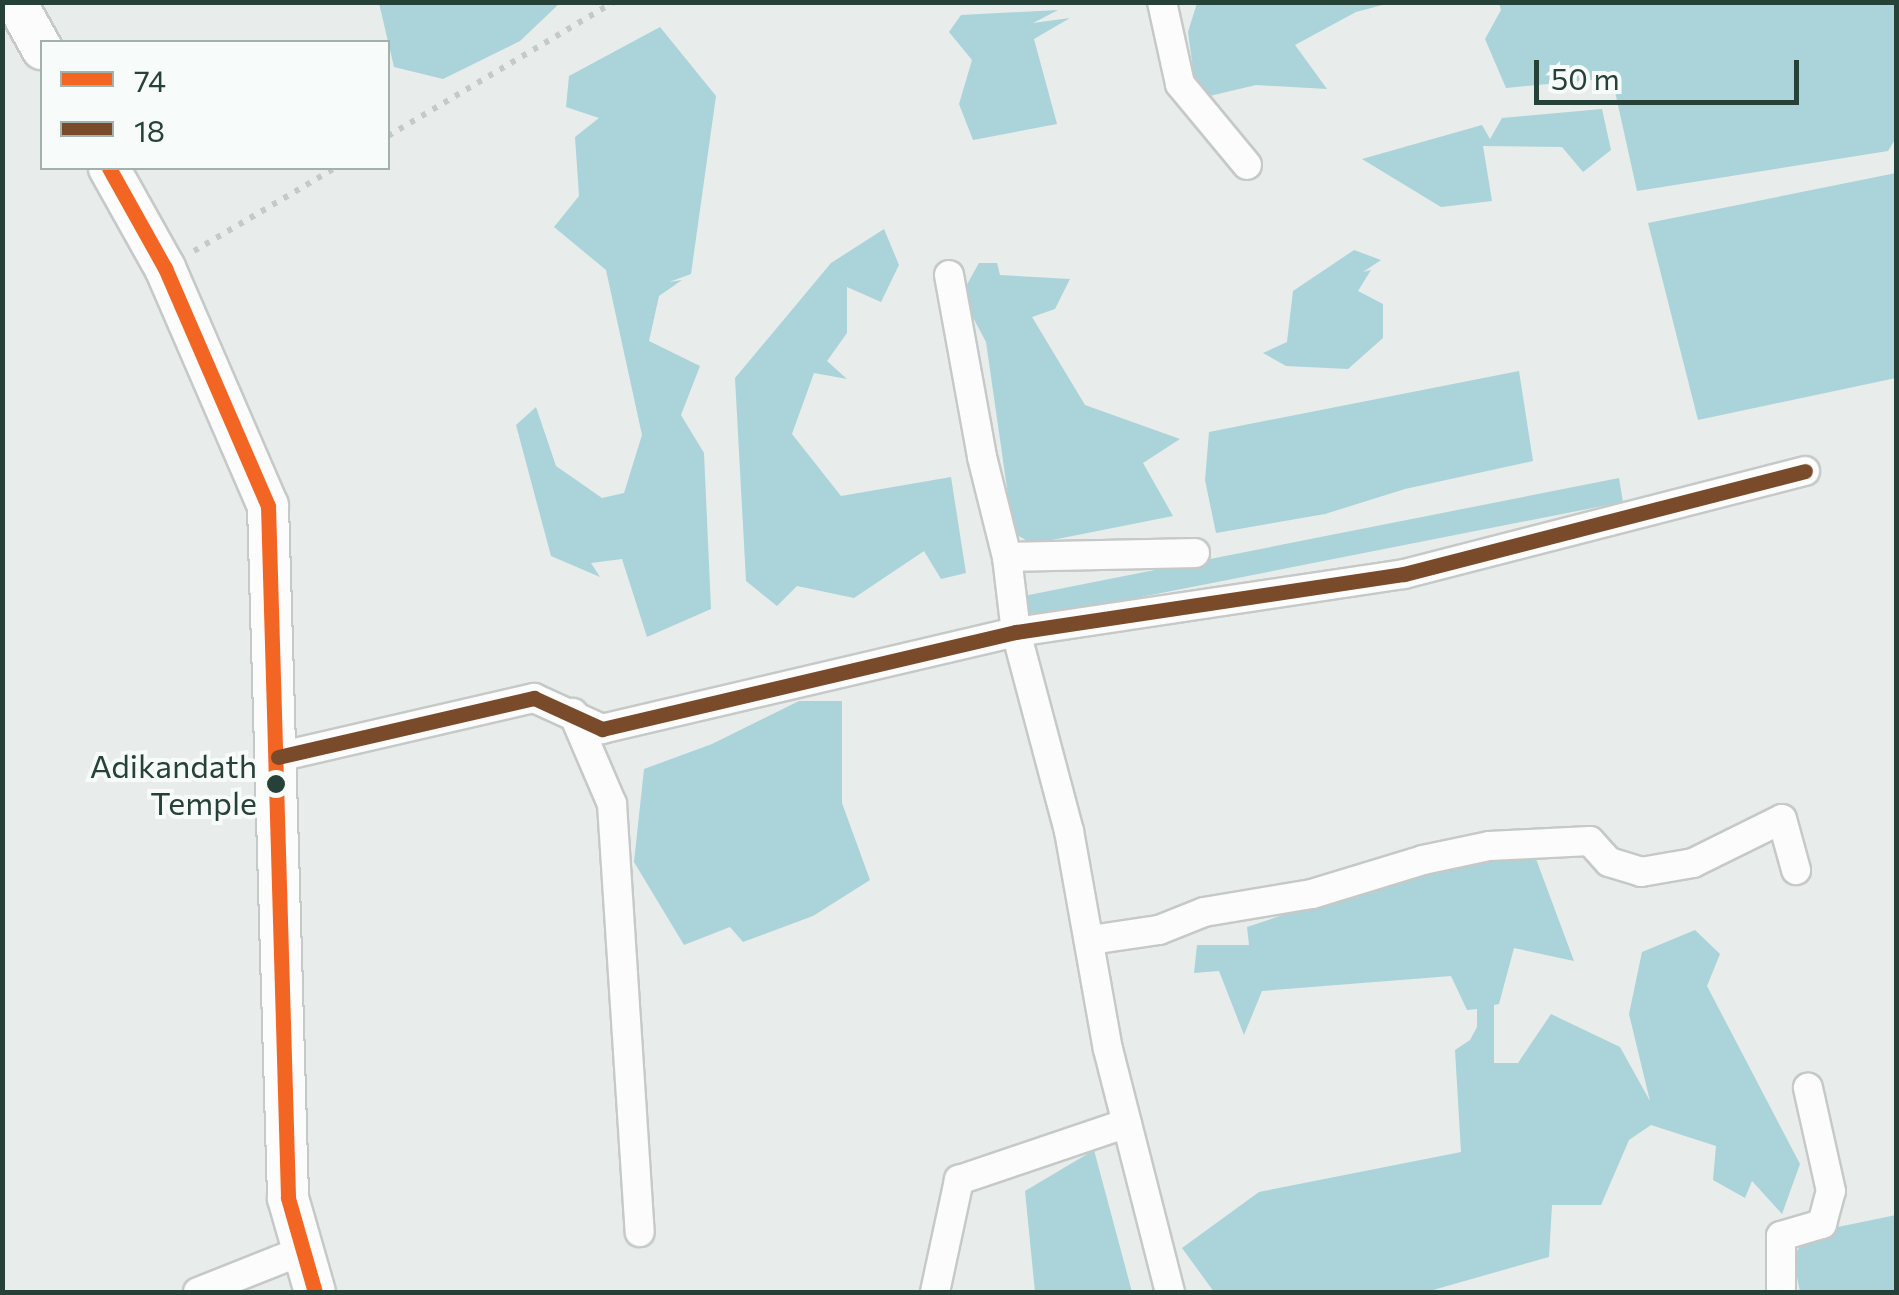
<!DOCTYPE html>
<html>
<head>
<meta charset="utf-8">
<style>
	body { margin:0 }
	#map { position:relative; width:1899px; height:1295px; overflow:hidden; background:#e8ecea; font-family:Commissioner,sans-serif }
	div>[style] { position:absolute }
	.water>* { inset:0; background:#aad4d9 }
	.path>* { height:6px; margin-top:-3px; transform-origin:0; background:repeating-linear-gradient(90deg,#c3cbc8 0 5px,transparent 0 13px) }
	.roads { filter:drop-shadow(2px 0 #c5c9c7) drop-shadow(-2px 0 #c5c9c7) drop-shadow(0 2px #c5c9c7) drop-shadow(0 -2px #c5c9c7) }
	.street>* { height:28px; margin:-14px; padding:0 14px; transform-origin:14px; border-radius:14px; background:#fcfcfc }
	.secondary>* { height:40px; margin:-20px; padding:0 20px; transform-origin:20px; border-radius:20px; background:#fcfcfc }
	.bus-1>* { height:15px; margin:-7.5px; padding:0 7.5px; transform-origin:7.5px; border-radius:7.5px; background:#f26522 }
	.bus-2>* { height:15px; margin:-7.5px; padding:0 7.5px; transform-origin:7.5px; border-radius:7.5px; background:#7a4b2a }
	.dots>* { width:28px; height:28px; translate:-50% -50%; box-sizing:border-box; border:5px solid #f7fbf9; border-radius:50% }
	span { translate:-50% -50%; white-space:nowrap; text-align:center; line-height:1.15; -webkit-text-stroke:8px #f7fbf9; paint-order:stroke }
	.bus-label { font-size:32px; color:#254138 }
	.right { translate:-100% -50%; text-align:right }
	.frame { position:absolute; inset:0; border:5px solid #254138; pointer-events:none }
	.legend { position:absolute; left:40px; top:40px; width:350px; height:130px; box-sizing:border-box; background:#f7fbf9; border:2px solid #a3b1ac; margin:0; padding:12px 18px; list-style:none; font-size:30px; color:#254138 }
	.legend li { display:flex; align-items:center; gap:20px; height:50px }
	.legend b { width:50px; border:2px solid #a3b1ac }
	.scale { position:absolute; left:1534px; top:60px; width:265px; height:45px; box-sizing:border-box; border:5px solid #254138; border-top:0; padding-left:12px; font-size:30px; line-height:35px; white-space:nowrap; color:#254138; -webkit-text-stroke:8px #f7fbf9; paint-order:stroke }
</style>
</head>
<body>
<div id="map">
	<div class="water">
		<div style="clip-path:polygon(379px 3px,379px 2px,560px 3px,520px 41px,443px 79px,394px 67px)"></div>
		<div style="clip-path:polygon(1197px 3px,1390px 3px,1356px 12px,1295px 45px,1327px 89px,1256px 85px,1197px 99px,1188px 32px)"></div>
		<div style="clip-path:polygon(1499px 3px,1896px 3px,1896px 138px,1888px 151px,1637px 191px,1612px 78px,1506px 88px,1485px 39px,1501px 10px)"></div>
		<div style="clip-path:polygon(1058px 10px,1033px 23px,1070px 18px,1034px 39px,1057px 124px,973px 140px,959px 104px,972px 60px,949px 32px,961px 15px)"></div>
		<div style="clip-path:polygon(660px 27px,716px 96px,691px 274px,669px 282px,682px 280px,659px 296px,649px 341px,700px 366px,681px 415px,704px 453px,711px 609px,647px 637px,622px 559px,591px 563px,600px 577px,551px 556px,516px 425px,536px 407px,556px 466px,602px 498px,624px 493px,642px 435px,606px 270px,554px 227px,579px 196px,575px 137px,599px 118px,566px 107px,569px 76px)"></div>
		<div style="clip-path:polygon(1602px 109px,1611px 150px,1583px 172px,1562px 147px,1483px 146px,1492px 201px,1441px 207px,1362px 159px,1482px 125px,1490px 139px,1502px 118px)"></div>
		<div style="clip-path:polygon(1896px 173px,1896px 378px,1698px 420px,1648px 223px)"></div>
		<div style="clip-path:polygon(884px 229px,899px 265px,881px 302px,847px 287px,847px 333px,827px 361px,847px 379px,814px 373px,792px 434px,841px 496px,951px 477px,966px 573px,941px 579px,924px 551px,854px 598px,797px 586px,777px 606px,746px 581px,735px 378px,831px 263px)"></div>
		<div style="clip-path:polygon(1354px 250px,1381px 260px,1363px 272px,1371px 270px,1358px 291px,1383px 304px,1383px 338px,1348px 369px,1286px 366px,1263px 353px,1287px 342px,1293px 291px)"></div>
		<div style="clip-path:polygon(979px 263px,997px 263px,1000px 275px,1070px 279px,1055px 309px,1032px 317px,1085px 405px,1180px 439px,1143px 463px,1173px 516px,1032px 544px,1009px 530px,1012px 523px,986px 342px,961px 295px)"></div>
		<div style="clip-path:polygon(1519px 371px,1533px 461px,1405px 489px,1325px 514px,1216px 533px,1205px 480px,1209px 432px)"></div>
		<div style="clip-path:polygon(1619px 478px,1623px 502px,1014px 622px,1013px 598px)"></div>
		<div style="clip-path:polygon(799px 701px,842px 701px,842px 803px,870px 880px,813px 916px,743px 942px,730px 927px,684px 945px,634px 862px,644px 769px,712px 744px)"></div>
		<div style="clip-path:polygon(1489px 846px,1536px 859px,1574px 961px,1514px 948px,1499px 1004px,1494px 1005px,1494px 1063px,1518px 1063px,1551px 1014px,1620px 1047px,1650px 1101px,1629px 1014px,1642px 952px,1695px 930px,1720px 954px,1707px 986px,1800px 1164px,1782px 1214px,1752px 1181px,1745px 1198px,1713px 1180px,1716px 1146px,1651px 1125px,1629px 1140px,1601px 1205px,1552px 1205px,1549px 1257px,1426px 1292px,1214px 1292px,1182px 1248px,1259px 1192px,1461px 1152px,1455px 1050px,1470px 1040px,1477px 1027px,1477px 1009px,1467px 1010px,1451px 976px,1262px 991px,1244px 1035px,1219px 971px,1194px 973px,1197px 945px,1249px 945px,1247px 927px)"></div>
		<div style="clip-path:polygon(1094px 1150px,1132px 1292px,1035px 1292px,1025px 1191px)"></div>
		<div style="clip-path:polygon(1896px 1215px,1896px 1292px,1800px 1292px,1793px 1257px,1809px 1233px)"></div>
	</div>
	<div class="path">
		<div style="left:388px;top:136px;width:263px;rotate:-30.7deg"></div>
		<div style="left:194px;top:251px;width:164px;rotate:-30.5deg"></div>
	</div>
	<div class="roads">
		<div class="street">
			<div style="left:1162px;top:2px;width:84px;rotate:77.6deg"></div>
			<div style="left:1180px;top:84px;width:105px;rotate:50.4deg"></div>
			<div style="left:949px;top:275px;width:185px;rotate:79.7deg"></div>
			<div style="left:982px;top:457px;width:103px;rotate:76deg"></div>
			<div style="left:1007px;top:557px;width:76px;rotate:83.2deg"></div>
			<div style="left:1016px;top:632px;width:206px;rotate:75.1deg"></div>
			<div style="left:1069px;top:831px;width:221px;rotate:79.9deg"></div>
			<div style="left:1108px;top:1049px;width:251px;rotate:75.7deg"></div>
			<div style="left:1007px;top:557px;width:188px;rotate:-1.2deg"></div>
			<div style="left:573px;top:713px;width:99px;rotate:66.8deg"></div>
			<div style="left:612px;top:804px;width:429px;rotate:86.3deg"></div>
			<div style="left:278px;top:757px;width:263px;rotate:-13deg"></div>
			<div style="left:534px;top:698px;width:75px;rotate:24.5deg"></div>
			<div style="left:602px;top:729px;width:425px;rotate:-13.2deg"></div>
			<div style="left:1016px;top:632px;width:392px;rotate:-8.5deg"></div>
			<div style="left:1404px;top:574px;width:414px;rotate:-14.4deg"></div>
			<div style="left:1091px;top:940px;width:69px;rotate:-8.4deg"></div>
			<div style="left:1159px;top:930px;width:48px;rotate:-21.8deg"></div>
			<div style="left:1204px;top:912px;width:109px;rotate:-9.5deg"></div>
			<div style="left:1312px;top:894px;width:116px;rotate:-17deg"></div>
			<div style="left:1423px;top:860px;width:67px;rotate:-12deg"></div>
			<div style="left:1489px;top:846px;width:101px;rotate:-2.8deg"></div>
			<div style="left:1590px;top:841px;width:28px;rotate:48deg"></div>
			<div style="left:1609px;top:862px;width:34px;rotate:17deg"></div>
			<div style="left:1641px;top:872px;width:53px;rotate:-9.8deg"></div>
			<div style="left:1693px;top:863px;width:99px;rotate:-26.3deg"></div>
			<div style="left:1782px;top:819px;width:53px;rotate:74.6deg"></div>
			<div style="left:198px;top:1292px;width:114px;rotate:-21.6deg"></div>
			<div style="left:935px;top:1292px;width:115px;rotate:-77.9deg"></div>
			<div style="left:959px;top:1180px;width:177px;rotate:-18.7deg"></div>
			<div style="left:1781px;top:1292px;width:56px;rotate:-90deg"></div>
			<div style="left:1781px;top:1236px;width:43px;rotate:-16.3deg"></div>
			<div style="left:1822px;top:1224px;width:34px;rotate:-75deg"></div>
			<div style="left:1831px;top:1191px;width:106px;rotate:-102.6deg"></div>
		</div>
		<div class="secondary">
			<div style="left:16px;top:2px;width:54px;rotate:61deg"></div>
			<div style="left:109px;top:168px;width:115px;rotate:60.8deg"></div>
			<div style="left:165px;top:268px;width:259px;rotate:66.6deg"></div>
			<div style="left:268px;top:506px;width:692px;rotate:88.34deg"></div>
			<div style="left:288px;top:1198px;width:98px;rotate:74deg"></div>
		</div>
	</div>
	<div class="bus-1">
		<div style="left:109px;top:168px;width:115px;rotate:60.8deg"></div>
		<div style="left:165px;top:268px;width:259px;rotate:66.6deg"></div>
		<div style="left:268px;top:506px;width:692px;rotate:88.34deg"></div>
		<div style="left:288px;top:1198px;width:98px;rotate:74deg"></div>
	</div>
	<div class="bus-2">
		<div style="left:278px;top:757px;width:263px;rotate:-13deg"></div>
		<div style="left:534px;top:698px;width:75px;rotate:24.5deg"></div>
		<div style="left:602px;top:729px;width:425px;rotate:-13.2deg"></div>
		<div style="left:1016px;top:632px;width:392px;rotate:-8.5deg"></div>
		<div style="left:1404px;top:574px;width:414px;rotate:-14.4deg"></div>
	</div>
	<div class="dots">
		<div style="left:276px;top:784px;background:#254138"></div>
	</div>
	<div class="bus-label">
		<span class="right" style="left:257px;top:784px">Adikandath<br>Temple</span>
	</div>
	<div class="frame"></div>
	<ul class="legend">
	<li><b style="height:12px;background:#f26522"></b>74</li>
	<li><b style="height:12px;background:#7a4b2a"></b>18</li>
	</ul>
	<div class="scale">50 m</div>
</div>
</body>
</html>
